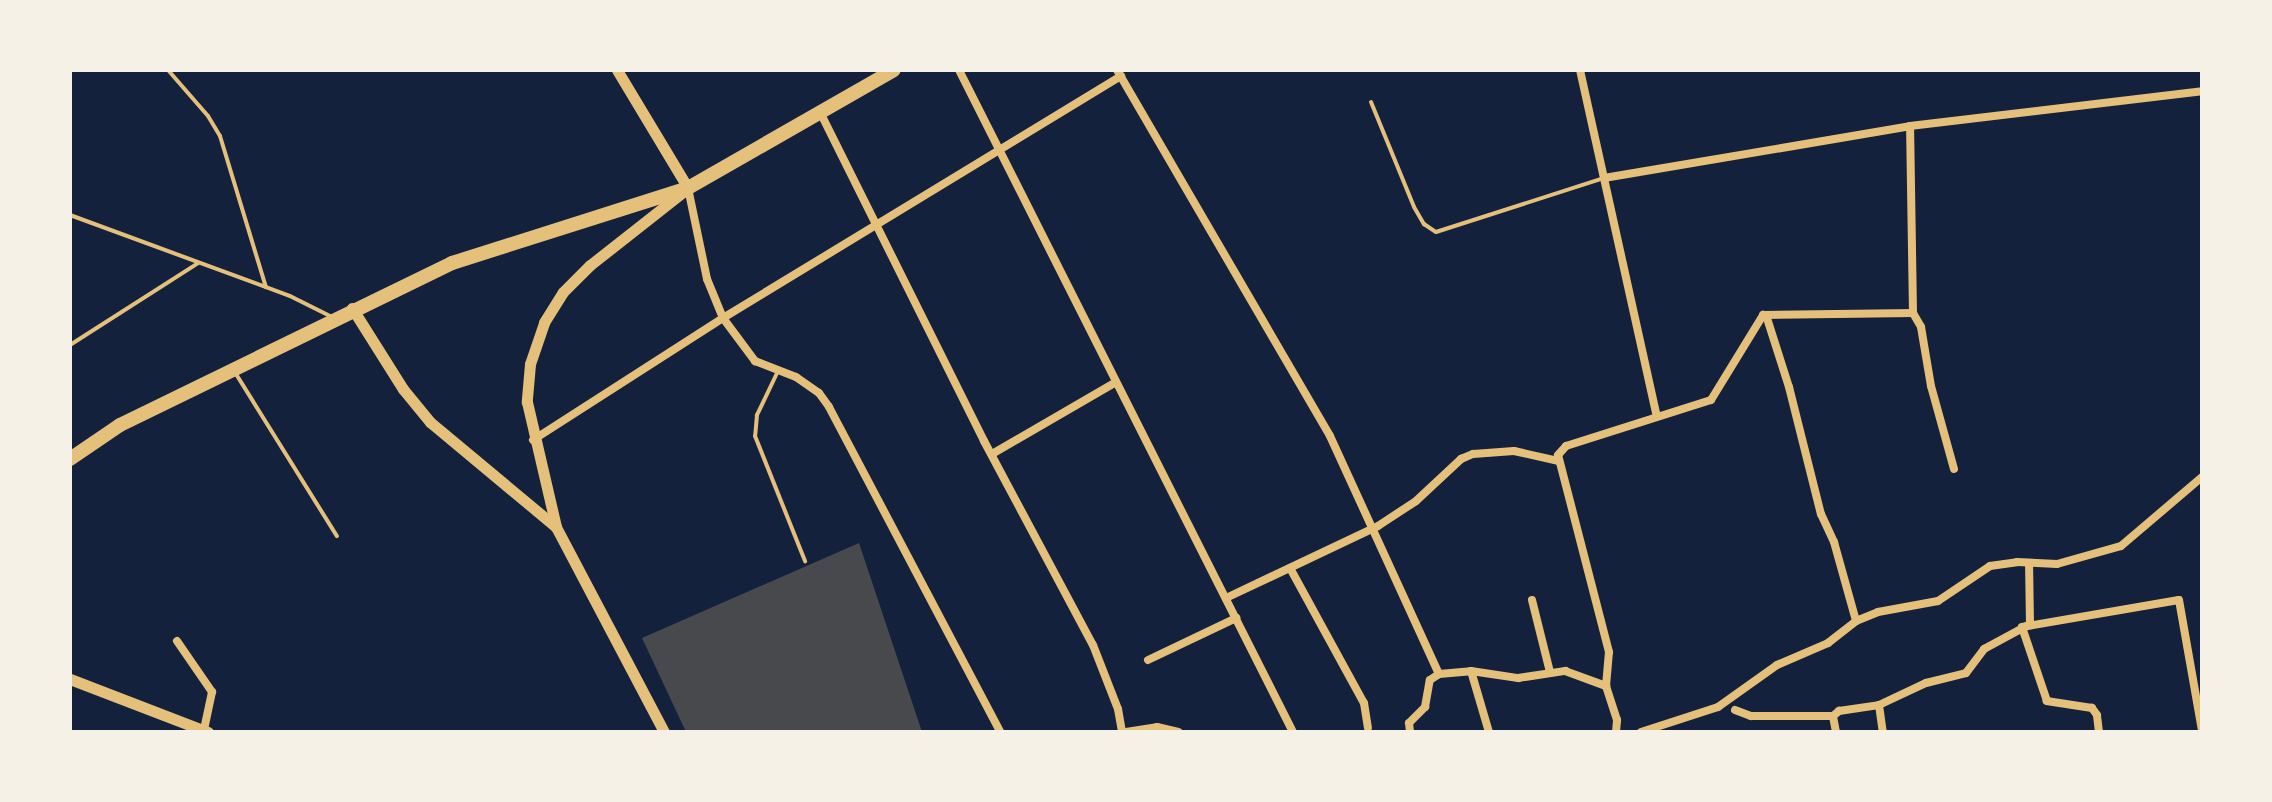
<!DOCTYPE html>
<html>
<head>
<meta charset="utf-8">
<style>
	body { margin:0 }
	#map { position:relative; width:2272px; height:802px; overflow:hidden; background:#14213d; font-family:Helvetica,sans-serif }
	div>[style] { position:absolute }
	.building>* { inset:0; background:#48494c }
	.service>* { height:4px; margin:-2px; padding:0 2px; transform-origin:2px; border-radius:2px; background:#e5c07b }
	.minor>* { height:8px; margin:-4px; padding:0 4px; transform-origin:4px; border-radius:4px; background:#e5c07b }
	.tertiary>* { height:11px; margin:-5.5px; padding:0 5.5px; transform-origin:5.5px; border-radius:5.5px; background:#e5c07b }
	.primary>* { height:14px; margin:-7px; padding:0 7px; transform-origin:7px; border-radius:7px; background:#e5c07b }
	span { translate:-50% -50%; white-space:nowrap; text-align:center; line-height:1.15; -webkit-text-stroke:8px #f6f1e7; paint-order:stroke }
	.frame { position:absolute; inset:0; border:72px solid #f6f1e7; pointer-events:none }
</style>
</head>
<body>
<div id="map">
	<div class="building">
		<div style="clip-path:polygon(859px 543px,922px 732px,686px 732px,642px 638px)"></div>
	</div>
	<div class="service">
		<div style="left:168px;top:70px;width:61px;rotate:49deg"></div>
		<div style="left:208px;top:116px;width:23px;rotate:59deg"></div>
		<div style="left:220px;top:136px;width:158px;rotate:73.1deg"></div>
		<div style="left:1371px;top:102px;width:113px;rotate:67.7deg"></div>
		<div style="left:1414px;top:207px;width:20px;rotate:60deg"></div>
		<div style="left:1424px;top:224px;width:14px;rotate:34deg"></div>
		<div style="left:1436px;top:232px;width:176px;rotate:-17.8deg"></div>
		<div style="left:70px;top:215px;width:234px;rotate:20.2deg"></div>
		<div style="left:290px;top:296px;width:47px;rotate:26.6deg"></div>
		<div style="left:70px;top:345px;width:152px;rotate:-32.6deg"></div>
		<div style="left:778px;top:371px;width:49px;rotate:115.5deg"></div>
		<div style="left:757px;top:415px;width:21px;rotate:95deg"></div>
		<div style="left:755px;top:436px;width:135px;rotate:68.2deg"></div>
		<div style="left:236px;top:374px;width:191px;rotate:58.1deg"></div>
	</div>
	<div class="minor">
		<div style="left:959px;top:70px;width:741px;rotate:63.23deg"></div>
		<div style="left:1117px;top:70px;width:423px;rotate:59.8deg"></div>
		<div style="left:1330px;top:436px;width:262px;rotate:65.4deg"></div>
		<div style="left:1580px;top:70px;width:355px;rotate:77.5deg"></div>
		<div style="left:820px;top:112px;width:368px;rotate:63.5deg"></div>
		<div style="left:984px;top:441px;width:231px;rotate:61.9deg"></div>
		<div style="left:1093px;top:645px;width:69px;rotate:68.7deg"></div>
		<div style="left:1118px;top:709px;width:23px;rotate:80deg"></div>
		<div style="left:1604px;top:178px;width:310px;rotate:-9.6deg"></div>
		<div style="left:1910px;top:126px;width:294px;rotate:-6.8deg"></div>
		<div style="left:688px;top:188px;width:93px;rotate:78.2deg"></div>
		<div style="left:707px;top:279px;width:42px;rotate:67.7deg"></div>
		<div style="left:723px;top:318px;width:54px;rotate:53.3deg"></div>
		<div style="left:755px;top:361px;width:44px;rotate:21.3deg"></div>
		<div style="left:796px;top:377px;width:28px;rotate:35deg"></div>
		<div style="left:819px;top:393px;width:17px;rotate:54deg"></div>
		<div style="left:829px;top:407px;width:367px;rotate:62.2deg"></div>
		<div style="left:1913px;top:313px;width:16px;rotate:60deg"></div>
		<div style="left:1921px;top:327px;width:60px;rotate:80.4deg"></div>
		<div style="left:1931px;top:386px;width:86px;rotate:74.5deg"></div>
		<div style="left:1766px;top:315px;width:76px;rotate:72.3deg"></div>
		<div style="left:1789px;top:387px;width:131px;rotate:75.9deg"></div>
		<div style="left:1821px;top:514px;width:31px;rotate:65deg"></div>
		<div style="left:1834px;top:542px;width:82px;rotate:74.4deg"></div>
		<div style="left:533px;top:440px;width:226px;rotate:-32.7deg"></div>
		<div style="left:723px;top:318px;width:466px;rotate:-31.3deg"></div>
		<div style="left:992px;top:454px;width:143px;rotate:-30.1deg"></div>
		<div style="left:1290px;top:568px;width:154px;rotate:61.3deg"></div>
		<div style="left:1364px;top:703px;width:25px;rotate:81deg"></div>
		<div style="left:1226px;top:598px;width:168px;rotate:-25.3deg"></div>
		<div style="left:1378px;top:526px;width:45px;rotate:-33.3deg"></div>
		<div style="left:1416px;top:501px;width:62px;rotate:-43deg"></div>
		<div style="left:1461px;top:459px;width:13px;rotate:-23deg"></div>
		<div style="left:1473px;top:454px;width:41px;rotate:-4.2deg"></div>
		<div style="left:1514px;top:451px;width:45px;rotate:12.8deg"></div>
		<div style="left:1532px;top:600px;width:74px;rotate:76deg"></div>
		<div style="left:177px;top:641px;width:62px;rotate:55.5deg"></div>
		<div style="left:212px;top:692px;width:40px;rotate:102deg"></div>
		<div style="left:1148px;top:660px;width:98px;rotate:-25.5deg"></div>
		<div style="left:1471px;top:671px;width:64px;rotate:73.6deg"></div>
		<div style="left:1879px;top:705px;width:27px;rotate:82deg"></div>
		<div style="left:1735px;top:710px;width:17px;rotate:21deg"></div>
		<div style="left:1751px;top:716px;width:82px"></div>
		<div style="left:1126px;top:732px;width:31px;rotate:-9deg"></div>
		<div style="left:1157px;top:727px;width:22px;rotate:13deg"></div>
		<div style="left:1410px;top:732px;width:9px;rotate:-96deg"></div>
		<div style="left:1409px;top:723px;width:23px;rotate:-45deg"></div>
		<div style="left:1425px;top:707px;width:27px;rotate:-80deg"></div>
		<div style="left:1430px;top:680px;width:11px;rotate:-34deg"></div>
		<div style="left:1439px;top:674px;width:32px;rotate:-5deg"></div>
		<div style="left:1471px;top:671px;width:48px;rotate:8.5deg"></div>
		<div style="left:1518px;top:678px;width:48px;rotate:-8.5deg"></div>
		<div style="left:1565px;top:671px;width:44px;rotate:20.1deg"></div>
		<div style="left:1616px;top:732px;width:12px;rotate:-85deg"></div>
		<div style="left:1617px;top:720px;width:36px;rotate:-108deg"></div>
		<div style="left:1606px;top:686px;width:34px;rotate:-85deg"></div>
		<div style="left:1609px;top:652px;width:203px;rotate:-104.5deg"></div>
		<div style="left:1558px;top:455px;width:12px;rotate:-48deg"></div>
		<div style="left:1566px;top:446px;width:152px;rotate:-17.6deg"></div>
		<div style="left:1711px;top:400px;width:100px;rotate:-58.5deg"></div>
		<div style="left:1763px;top:315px;width:150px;rotate:-0.8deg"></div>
		<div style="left:1913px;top:313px;width:187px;rotate:-90.9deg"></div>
		<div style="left:1641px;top:732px;width:81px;rotate:-18deg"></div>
		<div style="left:1718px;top:707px;width:72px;rotate:-35.4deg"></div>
		<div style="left:1777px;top:665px;width:56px;rotate:-23.3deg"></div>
		<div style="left:1828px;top:643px;width:36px;rotate:-38deg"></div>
		<div style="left:1856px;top:621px;width:24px;rotate:-22deg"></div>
		<div style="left:1878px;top:612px;width:61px;rotate:-10.4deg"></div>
		<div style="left:1938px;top:601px;width:63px;rotate:-33.9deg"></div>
		<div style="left:1990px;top:566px;width:27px;rotate:-8deg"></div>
		<div style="left:2017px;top:562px;width:40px;rotate:2.9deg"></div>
		<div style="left:2057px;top:564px;width:66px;rotate:-15.7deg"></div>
		<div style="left:2121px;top:546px;width:106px;rotate:-40.4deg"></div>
		<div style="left:1836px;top:732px;width:16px;rotate:-101deg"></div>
		<div style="left:1833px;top:716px;width:8px;rotate:-40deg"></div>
		<div style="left:1839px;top:711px;width:40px;rotate:-8.5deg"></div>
		<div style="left:1879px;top:705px;width:52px;rotate:-25.1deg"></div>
		<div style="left:1926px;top:683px;width:41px;rotate:-14deg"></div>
		<div style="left:1966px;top:673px;width:30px;rotate:-53deg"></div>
		<div style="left:1984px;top:649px;width:52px;rotate:-28.5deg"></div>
		<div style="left:2030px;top:624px;width:61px;rotate:-90.9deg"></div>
		<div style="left:2099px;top:732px;width:17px;rotate:-97deg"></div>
		<div style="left:2097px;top:715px;width:9px;rotate:-126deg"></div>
		<div style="left:2092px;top:708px;width:46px;rotate:-171.2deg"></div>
		<div style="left:2047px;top:701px;width:78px;rotate:-108.7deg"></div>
		<div style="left:2022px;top:627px;width:159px;rotate:-9.8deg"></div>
		<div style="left:2179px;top:600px;width:133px;rotate:80deg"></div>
	</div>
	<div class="tertiary">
		<div style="left:617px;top:70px;width:138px;rotate:59deg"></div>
		<div style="left:688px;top:188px;width:125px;rotate:141.8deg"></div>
		<div style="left:590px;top:265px;width:38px;rotate:135deg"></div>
		<div style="left:563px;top:292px;width:36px;rotate:122deg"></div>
		<div style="left:544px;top:323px;width:43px;rotate:108.9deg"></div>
		<div style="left:530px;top:364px;width:38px;rotate:95deg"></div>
		<div style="left:527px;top:402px;width:128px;rotate:76.9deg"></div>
		<div style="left:556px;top:527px;width:232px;rotate:62.2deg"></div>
		<div style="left:352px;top:308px;width:96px;rotate:57.8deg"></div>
		<div style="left:403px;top:389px;width:43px;rotate:50.7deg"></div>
		<div style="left:430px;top:422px;width:164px;rotate:39.8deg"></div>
		<div style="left:70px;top:679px;width:148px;rotate:21deg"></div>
	</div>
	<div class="primary">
		<div style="left:70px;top:459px;width:60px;rotate:-34.2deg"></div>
		<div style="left:120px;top:425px;width:369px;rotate:-26deg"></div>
		<div style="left:452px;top:263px;width:248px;rotate:-17.6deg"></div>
		<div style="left:688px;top:188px;width:237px;rotate:-29.8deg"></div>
	</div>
	<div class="frame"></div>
</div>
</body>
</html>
